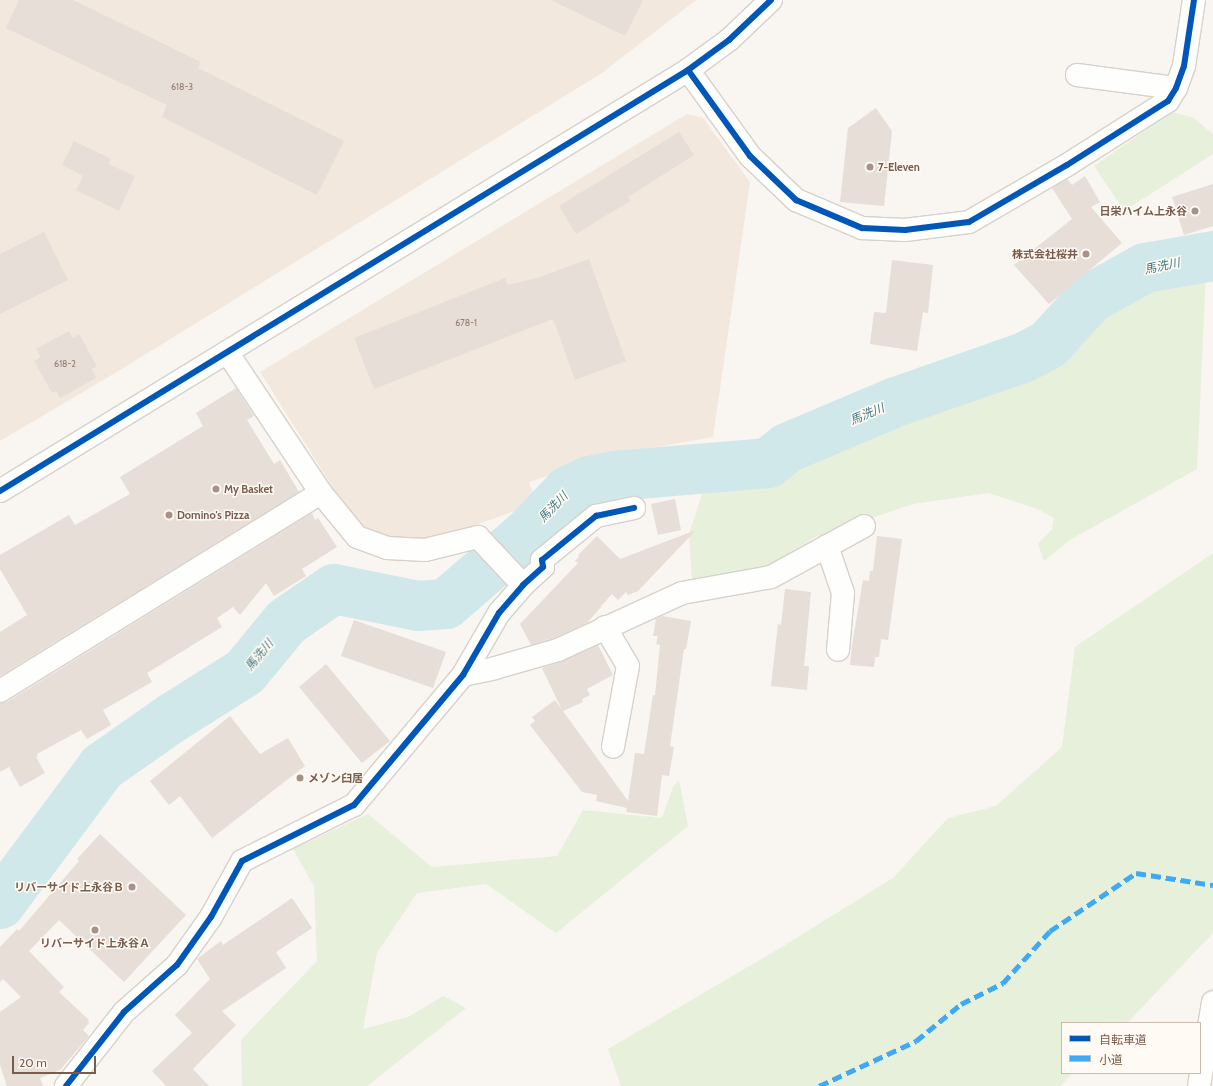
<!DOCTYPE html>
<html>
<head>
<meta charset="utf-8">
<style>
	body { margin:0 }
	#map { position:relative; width:1213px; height:1086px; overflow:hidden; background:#f9f5f0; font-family:Cabin,"Noto Sans JP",sans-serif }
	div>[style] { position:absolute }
	.residential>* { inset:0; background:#f2e8de }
	.green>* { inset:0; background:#e7f0db }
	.river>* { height:50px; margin:-25px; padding:0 25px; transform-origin:25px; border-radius:25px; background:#d0e8ea }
	.building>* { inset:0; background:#e6ded7 }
	.roads { filter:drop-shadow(1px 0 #d7d1cb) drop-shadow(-1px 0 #d7d1cb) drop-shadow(0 1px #d7d1cb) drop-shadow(0 -1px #d7d1cb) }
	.minor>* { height:22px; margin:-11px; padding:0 11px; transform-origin:11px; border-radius:11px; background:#fefefd }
	.quiet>* { height:5px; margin-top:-2.5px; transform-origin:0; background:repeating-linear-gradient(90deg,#3fa9f5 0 10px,transparent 0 15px) }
	.cycleway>* { height:6px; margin:-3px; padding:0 3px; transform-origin:3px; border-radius:3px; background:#0057b8 }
	.dots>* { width:11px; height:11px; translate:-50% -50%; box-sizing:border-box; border:2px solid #fffaf3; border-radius:50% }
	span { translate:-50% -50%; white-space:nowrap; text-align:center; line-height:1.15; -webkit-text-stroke:3px #fffaf3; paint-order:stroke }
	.number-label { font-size:9px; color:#977e72 }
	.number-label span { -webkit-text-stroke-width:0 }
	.poi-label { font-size:11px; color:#7a5c4d; font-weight:700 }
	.left { translate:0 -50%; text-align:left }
	.right { translate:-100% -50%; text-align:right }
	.water-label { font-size:12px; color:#437c86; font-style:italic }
	.legend { position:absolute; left:1061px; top:1022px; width:140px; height:52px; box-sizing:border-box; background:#fffaf3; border:1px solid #cabbb1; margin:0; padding:5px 7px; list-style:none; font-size:12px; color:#7a5c4d }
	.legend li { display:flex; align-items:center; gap:8px; height:20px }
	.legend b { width:20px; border:1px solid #cabbb1 }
	.scale { position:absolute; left:12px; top:1056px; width:84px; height:18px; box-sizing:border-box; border:2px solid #7a5c4d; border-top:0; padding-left:5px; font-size:12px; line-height:14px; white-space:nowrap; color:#7a5c4d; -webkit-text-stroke:3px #fffaf3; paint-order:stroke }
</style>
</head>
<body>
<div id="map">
	<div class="residential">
		<div style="clip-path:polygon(0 0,696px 0,602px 73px,120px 370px,0 441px)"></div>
		<div style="clip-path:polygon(687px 114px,703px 118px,750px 182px,713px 437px,612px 455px,529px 482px,537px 503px,439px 538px,409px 540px,386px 536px,365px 527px,349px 513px,260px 372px)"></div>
	</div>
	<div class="green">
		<div style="clip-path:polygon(1172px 112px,1194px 118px,1213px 134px,1213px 154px,1124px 211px,1094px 166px)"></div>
		<div style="clip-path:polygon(1206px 271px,1197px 469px,1070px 540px,1044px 561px,1038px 544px,1052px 529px,1054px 518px,1035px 508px,988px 493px,913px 504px,815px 537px,769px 567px,692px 581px,689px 534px,708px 476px,791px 474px,827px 444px,1048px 358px,1097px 303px,1138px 279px)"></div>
		<div style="clip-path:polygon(1213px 553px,1213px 933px,1127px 1023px,1062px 1023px,1062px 1073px,1073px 1073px,1060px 1086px,621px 1086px,608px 1049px,777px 950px,893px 878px,948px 818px,996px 806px,1062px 747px,1075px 647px)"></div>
		<div style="clip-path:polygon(679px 780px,688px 826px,556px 933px,486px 884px,417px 893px,377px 953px,363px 1029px,408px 1017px,443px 996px,466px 1008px,367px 1086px,242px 1086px,241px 1040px,317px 961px,314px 886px,293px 849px,368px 814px,432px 867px,557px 856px,583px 810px,662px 818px,673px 787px)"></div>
	</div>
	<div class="river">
		<div style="left:0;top:904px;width:171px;rotate:-53.3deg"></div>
		<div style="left:102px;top:767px;width:85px;rotate:-35deg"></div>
		<div style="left:172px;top:718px;width:86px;rotate:-32.2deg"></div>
		<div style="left:245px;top:672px;width:65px;rotate:-50.6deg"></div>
		<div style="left:286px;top:622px;width:58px;rotate:-34.5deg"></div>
		<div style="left:334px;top:589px;width:86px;rotate:11.4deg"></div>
		<div style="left:418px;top:606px;width:28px;rotate:-4deg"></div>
		<div style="left:446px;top:604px;width:106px;rotate:-40.8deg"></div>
		<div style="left:526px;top:535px;width:61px;rotate:-46.3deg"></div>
		<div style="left:568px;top:491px;width:23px;rotate:-25deg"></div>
		<div style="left:589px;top:481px;width:25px;rotate:-11deg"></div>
		<div style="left:614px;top:476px;width:155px;rotate:-4.8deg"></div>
		<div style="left:768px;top:463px;width:24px;rotate:-38deg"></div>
		<div style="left:787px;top:448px;width:118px;rotate:-22.9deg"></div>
		<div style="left:896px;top:402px;width:137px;rotate:-19.2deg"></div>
		<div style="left:1025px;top:357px;width:27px;rotate:-28deg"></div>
		<div style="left:1049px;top:344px;width:62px;rotate:-47.6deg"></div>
		<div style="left:1091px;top:298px;width:62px;rotate:-29.1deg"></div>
		<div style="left:1145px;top:268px;width:69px;rotate:-10deg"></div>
	</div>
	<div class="building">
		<div style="clip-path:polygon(19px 0,73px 0,201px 62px,198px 68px,344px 141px,317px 195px,162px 117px,167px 105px,6px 28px)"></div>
		<div style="clip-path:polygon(551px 0,643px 0,625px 36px)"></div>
		<div style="clip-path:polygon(876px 108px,892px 131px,884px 206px,840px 202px,848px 128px)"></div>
		<div style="clip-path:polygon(679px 132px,694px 155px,628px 197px,630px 201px,576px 234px,559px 206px)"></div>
		<div style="clip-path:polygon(74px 141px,111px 159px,108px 164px,135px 176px,119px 211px,76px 190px,83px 176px,62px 165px)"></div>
		<div style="clip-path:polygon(1085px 176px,1100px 202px,1091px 207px,1122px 243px,1049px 304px,1014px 265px,1072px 219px,1052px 188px,1067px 179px,1072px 185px)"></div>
		<div style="clip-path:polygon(1213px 184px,1213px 226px,1184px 235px,1172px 197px)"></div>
		<div style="clip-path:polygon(44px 232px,68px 280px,0 314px,0 254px)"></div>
		<div style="clip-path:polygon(589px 259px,626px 361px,575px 380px,553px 319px,374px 389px,354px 338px,505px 278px,508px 285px,537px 278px)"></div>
		<div style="clip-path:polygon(892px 260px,933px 265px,928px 313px,923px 312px,917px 351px,870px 344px,874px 312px,886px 313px)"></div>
		<div style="clip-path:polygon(69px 331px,73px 338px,79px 334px,97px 366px,92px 369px,96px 378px,60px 398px,56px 391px,52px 393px,34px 361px,41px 357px,36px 349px)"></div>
		<div style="clip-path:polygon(236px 388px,254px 416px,247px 420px,274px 464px,280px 460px,299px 492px,0 676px,0 632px,27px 615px,0 569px,0 555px,69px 515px,75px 525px,130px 494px,120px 477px,203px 426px,196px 413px)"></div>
		<div style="clip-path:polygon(675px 499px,681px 530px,658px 535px,651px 504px)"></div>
		<div style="clip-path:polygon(312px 513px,315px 520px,318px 518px,337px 547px,302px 569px,306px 576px,274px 596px,266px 583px,240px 615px,233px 607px,217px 618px,222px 627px,147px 673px,152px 682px,103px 710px,111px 725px,87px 739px,81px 730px,37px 754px,38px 756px,36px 757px,45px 773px,20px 787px,9px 767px,0 772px,0 703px,7px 702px)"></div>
		<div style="clip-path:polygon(696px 530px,638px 591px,628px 595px,626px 592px,618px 600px,612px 594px,603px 604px,600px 606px,602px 606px,587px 623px,554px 638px,531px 645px,520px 624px,578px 563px,575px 561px,579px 557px,578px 555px,597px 536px,620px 559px)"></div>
		<div style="clip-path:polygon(877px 536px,902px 539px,888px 640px,881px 639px,879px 657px,875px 657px,874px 667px,850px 665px,852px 645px,863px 580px,869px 581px,870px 571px,873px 571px)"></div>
		<div style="clip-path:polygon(785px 589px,811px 592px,804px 666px,809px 666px,807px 690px,771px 686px,778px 624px,781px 625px)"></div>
		<div style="clip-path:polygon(662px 616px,691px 621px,686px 649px,684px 649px,670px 746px,674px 747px,669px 776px,662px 775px,657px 816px,626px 812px,627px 808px,596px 801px,597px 795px,582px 792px,530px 725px,535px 721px,532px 717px,555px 700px,562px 710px,542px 668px,563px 661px,598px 645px,613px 675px,587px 689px,590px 695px,582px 699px,583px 702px,563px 711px,628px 801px,635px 753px,644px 754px,653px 695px,655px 695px,660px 645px,656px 644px,658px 636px,653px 636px,656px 619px)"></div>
		<div style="clip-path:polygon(354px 620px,446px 652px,433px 688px,341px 656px)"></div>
		<div style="clip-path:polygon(326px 664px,390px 741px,362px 763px,299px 687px)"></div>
		<div style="clip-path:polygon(230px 716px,260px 754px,288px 738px,305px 766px,212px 838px,180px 796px,169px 805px,150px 781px)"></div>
		<div style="clip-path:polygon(100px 834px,186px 915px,124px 982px,59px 920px,29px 951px,64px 987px,59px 992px,89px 1020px,88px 1021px,89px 1023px,83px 1030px,89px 1036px,60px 1070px,40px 1078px,43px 1086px,7px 1086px,0 1065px,0 1012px,21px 997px,3px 979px,0 982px,0 947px,17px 929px,19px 931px,79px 861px,77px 859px)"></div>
		<div style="clip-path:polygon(292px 898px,312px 928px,276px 952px,286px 968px,222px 1011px,236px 1025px,193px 1069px,209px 1086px,166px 1086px,152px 1071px,192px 1033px,175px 1015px,210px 979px,197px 959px,221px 941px,223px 945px)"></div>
	</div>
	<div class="roads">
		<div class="minor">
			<div style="left:688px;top:70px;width:106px;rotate:54.2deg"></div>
			<div style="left:750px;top:156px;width:64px;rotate:43.7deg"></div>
			<div style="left:796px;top:200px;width:72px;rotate:23deg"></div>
			<div style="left:862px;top:228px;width:43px;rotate:2.7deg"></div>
			<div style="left:905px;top:230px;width:64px;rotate:-7.1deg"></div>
			<div style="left:969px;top:222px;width:113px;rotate:-30.2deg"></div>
			<div style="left:1067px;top:165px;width:120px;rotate:-32.4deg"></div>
			<div style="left:1168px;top:101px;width:15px;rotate:-58deg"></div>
			<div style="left:1176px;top:88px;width:23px;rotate:-70deg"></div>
			<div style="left:1184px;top:66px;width:67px;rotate:-81.4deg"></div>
			<div style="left:1077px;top:75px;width:100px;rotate:7.5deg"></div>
			<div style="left:227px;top:352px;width:169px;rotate:56.3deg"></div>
			<div style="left:321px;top:493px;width:57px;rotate:50.7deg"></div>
			<div style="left:357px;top:537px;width:32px;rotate:20deg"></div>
			<div style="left:387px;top:548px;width:38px;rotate:3deg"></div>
			<div style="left:425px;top:550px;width:55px;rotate:-13.8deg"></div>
			<div style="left:478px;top:537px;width:66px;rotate:46.8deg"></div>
			<div style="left:0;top:491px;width:807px;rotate:-31.46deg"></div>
			<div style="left:688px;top:70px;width:51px;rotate:-36.2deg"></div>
			<div style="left:729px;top:40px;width:58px;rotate:-43.6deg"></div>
			<div style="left:827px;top:546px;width:50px;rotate:71.2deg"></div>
			<div style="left:843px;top:593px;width:57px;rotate:95deg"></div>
			<div style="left:605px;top:627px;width:45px;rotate:59.5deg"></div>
			<div style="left:628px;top:666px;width:82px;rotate:100.5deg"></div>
			<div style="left:463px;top:675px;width:33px;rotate:-12deg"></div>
			<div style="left:495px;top:668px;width:66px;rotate:-15.9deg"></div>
			<div style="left:558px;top:650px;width:136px;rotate:-24.7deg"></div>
			<div style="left:682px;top:593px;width:90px;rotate:-10.2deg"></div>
			<div style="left:771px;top:577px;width:106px;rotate:-28.7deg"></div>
			<div style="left:0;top:691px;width:377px;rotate:-31.7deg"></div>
			<div style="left:66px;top:1086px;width:94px;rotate:-51.9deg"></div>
			<div style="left:124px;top:1012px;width:71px;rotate:-41.6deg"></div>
			<div style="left:177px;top:965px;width:59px;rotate:-54.7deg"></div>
			<div style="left:211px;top:917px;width:64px;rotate:-61deg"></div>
			<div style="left:242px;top:861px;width:125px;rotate:-26.6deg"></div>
			<div style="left:354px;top:805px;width:170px;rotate:-50deg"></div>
			<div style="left:463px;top:675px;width:72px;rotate:-59.9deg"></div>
			<div style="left:499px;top:613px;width:37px;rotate:-49deg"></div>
			<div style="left:523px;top:585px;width:27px;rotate:-42deg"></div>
			<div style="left:543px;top:567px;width:7px;rotate:-98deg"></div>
			<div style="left:542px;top:560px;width:70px;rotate:-39.2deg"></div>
			<div style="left:596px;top:516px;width:39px;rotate:-12deg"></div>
			<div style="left:1199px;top:1086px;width:85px;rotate:-80.5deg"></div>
		</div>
	</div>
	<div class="quiet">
		<div style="left:819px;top:1086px;width:107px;rotate:-24.9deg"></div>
		<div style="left:916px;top:1041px;width:58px;rotate:-39.4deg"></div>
		<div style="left:961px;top:1004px;width:47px;rotate:-26.6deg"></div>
		<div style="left:1003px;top:983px;width:70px;rotate:-47.9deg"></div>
		<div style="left:1050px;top:931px;width:104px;rotate:-34deg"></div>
		<div style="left:1136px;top:873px;width:78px;rotate:8.9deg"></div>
	</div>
	<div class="cycleway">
		<div style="left:688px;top:70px;width:106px;rotate:54.2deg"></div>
		<div style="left:750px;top:156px;width:64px;rotate:43.7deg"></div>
		<div style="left:796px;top:200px;width:72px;rotate:23deg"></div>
		<div style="left:862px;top:228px;width:43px;rotate:2.7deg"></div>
		<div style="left:905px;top:230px;width:64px;rotate:-7.1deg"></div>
		<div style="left:969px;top:222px;width:113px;rotate:-30.2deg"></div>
		<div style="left:1067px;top:165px;width:120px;rotate:-32.4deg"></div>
		<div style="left:1168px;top:101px;width:15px;rotate:-58deg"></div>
		<div style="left:1176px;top:88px;width:23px;rotate:-70deg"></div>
		<div style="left:1184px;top:66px;width:67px;rotate:-81.4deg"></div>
		<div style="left:0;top:491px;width:807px;rotate:-31.46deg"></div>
		<div style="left:688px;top:70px;width:51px;rotate:-36.2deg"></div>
		<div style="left:729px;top:40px;width:58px;rotate:-43.6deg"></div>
		<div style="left:66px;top:1086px;width:94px;rotate:-51.9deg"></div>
		<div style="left:124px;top:1012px;width:71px;rotate:-41.6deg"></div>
		<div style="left:177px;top:965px;width:59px;rotate:-54.7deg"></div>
		<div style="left:211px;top:917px;width:64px;rotate:-61deg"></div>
		<div style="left:242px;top:861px;width:125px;rotate:-26.6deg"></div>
		<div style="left:354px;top:805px;width:170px;rotate:-50deg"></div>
		<div style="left:463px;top:675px;width:72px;rotate:-59.9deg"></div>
		<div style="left:499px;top:613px;width:37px;rotate:-49deg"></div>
		<div style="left:523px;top:585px;width:27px;rotate:-42deg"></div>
		<div style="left:543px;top:567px;width:7px;rotate:-98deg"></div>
		<div style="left:542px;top:560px;width:70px;rotate:-39.2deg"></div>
		<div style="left:596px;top:516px;width:39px;rotate:-12deg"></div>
	</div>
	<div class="dots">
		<div style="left:870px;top:167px;background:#a69286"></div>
		<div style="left:1195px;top:211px;background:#a69286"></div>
		<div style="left:1086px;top:254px;background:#a69286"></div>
		<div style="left:216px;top:489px;background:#a69286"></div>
		<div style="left:169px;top:515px;background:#a69286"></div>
		<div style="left:300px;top:778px;background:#a69286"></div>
		<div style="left:132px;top:887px;background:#a69286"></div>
		<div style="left:95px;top:930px;background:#a69286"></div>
	</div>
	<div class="number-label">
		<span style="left:182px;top:87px">618-3</span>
		<span style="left:466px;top:323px">678-1</span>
		<span style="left:65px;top:364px">618-2</span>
	</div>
	<div class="poi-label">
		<span class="left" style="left:878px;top:167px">7-Eleven</span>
		<span class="right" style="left:1187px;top:211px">日栄ハイム上永谷</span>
		<span class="right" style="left:1078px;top:254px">株式会社桜井</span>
		<span class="left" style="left:224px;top:489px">My Basket</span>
		<span class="left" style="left:177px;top:515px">Domino's Pizza</span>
		<span class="left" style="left:308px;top:778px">メゾン臼居</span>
		<span class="right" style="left:124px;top:887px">リバーサイド上永谷Ｂ</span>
		<span style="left:95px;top:943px">リバーサイド上永谷Ａ</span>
	</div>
	<div class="water-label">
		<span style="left:1162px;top:266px;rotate:-12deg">馬洗川</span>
		<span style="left:867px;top:414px;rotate:-23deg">馬洗川</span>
		<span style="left:553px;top:507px;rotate:-46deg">馬洗川</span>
		<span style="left:259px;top:655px;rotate:-50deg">馬洗川</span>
	</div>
	<ul class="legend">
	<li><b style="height:5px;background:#0057b8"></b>自転車道</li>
	<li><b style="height:5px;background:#3fa9f5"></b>小道</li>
	</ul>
	<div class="scale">20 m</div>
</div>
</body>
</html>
